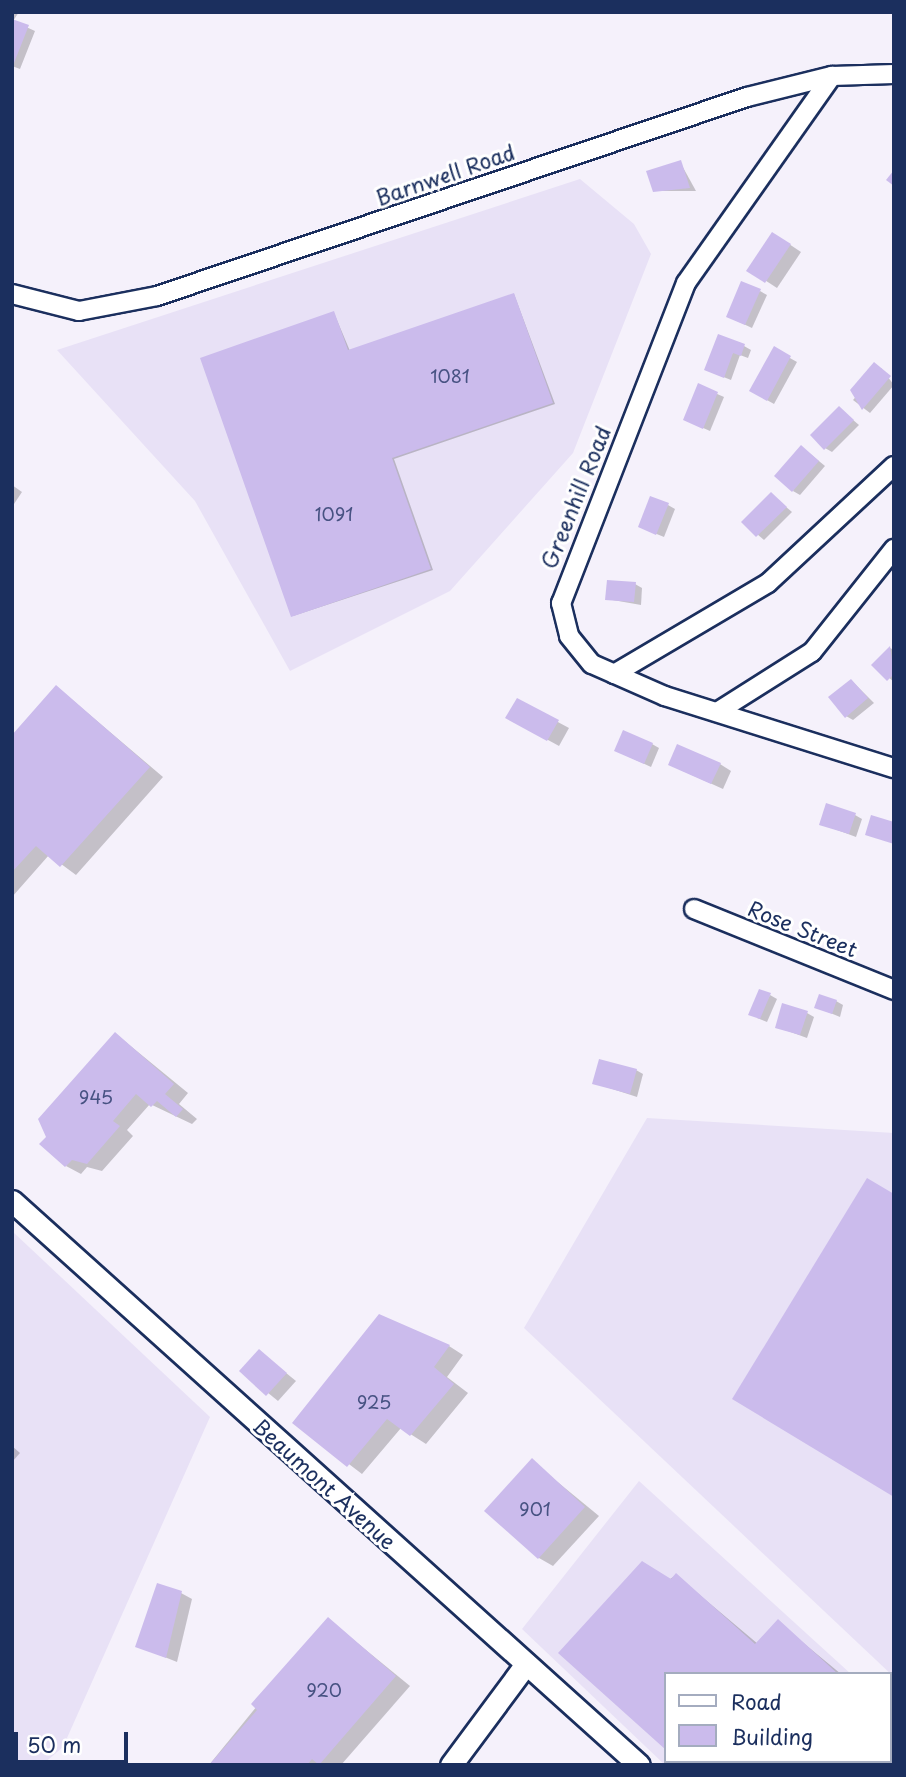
<!DOCTYPE html>
<html>
<head>
<meta charset="utf-8">
<style>
	body { margin:0 }
	#map { position:relative; width:906px; height:1777px; overflow:hidden; background:#f5f1fb; font-family:"Playpen Sans",sans-serif }
	div>[style] { position:absolute }
	.built>* { inset:0; background:#e8e1f6 }
	.shadow>* { inset:0; background:#0003 }
	.building>* { inset:0; background:#cbbbec }
	.roads { filter:drop-shadow(2px 0 #1b2f5e) drop-shadow(-2px 0 #1b2f5e) drop-shadow(0 2px #1b2f5e) drop-shadow(0 -2px #1b2f5e) }
	.minor>* { height:18px; margin:-9px; padding:0 9px; transform-origin:9px; border-radius:9px; background:#fff }
	.tertiary>* { height:21px; margin:-10.5px; padding:0 10.5px; transform-origin:10.5px; border-radius:10.5px; background:#fff }
	span { translate:-50% -50%; white-space:nowrap; text-align:center; line-height:1.15; -webkit-text-stroke:6px #fff; paint-order:stroke }
	.number-label { font-size:18px; color:#475282 }
	.number-label span { -webkit-text-stroke-width:0 }
	.street-label { font-size:21px; color:#1b2f5e }
	.frame { position:absolute; inset:0; border:14px solid #1b2f5e; pointer-events:none }
	.legend { position:absolute; left:664px; top:1672px; width:228px; height:91px; box-sizing:border-box; background:#fff; border:2px solid #a4acbf; margin:0; padding:9px 12px; list-style:none; font-size:21px; color:#1b2f5e }
	.legend li { display:flex; align-items:center; gap:14px; height:35px }
	.legend b { width:35px; border:2px solid #a4acbf }
	.scale { position:absolute; left:14px; top:1732px; width:114px; height:32px; box-sizing:border-box; border:4px solid #1b2f5e; border-top:0; padding-left:9px; font-size:21px; line-height:24px; white-space:nowrap; color:#1b2f5e; -webkit-text-stroke:5px #fff; paint-order:stroke }
</style>
</head>
<body>
<div id="map">
	<div class="built">
		<div style="clip-path:polygon(580px 179px,634px 224px,651px 254px,573px 453px,450px 591px,290px 671px,195px 501px,57px 350px)"></div>
		<div style="clip-path:polygon(647px 1118px,894px 1133px,894px 1677px,524px 1328px)"></div>
		<div style="clip-path:polygon(12px 1231px,210px 1417px,63px 1747px,42px 1765px,12px 1765px)"></div>
		<div style="clip-path:polygon(639px 1481px,851px 1674px,666px 1674px,666px 1761px,890px 1761px,890px 1709px,894px 1765px,665px 1765px,522px 1629px)"></div>
	</div>
	<div class="shadow">
		<div style="clip-path:polygon(12px 12px,19px 12px,13px 21px,35px 31px,20px 69px,12px 66px)"></div>
		<div style="clip-path:polygon(680px 162px,696px 191px,655px 191px)"></div>
		<div style="clip-path:polygon(783px 240px,801px 252px,777px 288px,749px 270px)"></div>
		<div style="clip-path:polygon(760px 291px,767px 295px,752px 328px,735px 320px)"></div>
		<div style="clip-path:polygon(514px 294px,555px 404px,394px 459px,433px 570px,293px 616px,334px 313px,350px 351px)"></div>
		<div style="clip-path:polygon(744px 346px,751px 350px,748px 358px,740px 355px,731px 380px,706px 370px)"></div>
		<div style="clip-path:polygon(774px 349px,797px 362px,774px 404px,751px 391px)"></div>
		<div style="clip-path:polygon(881px 368px,894px 385px,870px 413px,853px 400px)"></div>
		<div style="clip-path:polygon(699px 386px,724px 397px,710px 431px,692px 423px)"></div>
		<div style="clip-path:polygon(839px 408px,859px 425px,832px 452px,825px 448px)"></div>
		<div style="clip-path:polygon(808px 452px,825px 466px,800px 495px,793px 491px)"></div>
		<div style="clip-path:polygon(12px 485px,22px 492px,12px 507px)"></div>
		<div style="clip-path:polygon(771px 494px,792px 512px,764px 540px,743px 522px)"></div>
		<div style="clip-path:polygon(668px 505px,675px 509px,664px 537px,647px 530px)"></div>
		<div style="clip-path:polygon(635px 584px,642px 588px,641px 605px,607px 599px)"></div>
		<div style="clip-path:polygon(890px 648px,894px 650px,894px 682px,874px 665px)"></div>
		<div style="clip-path:polygon(852px 681px,874px 703px,853px 720px,846px 716px)"></div>
		<div style="clip-path:polygon(57px 687px,163px 777px,76px 875px,49px 855px,12px 897px,12px 737px)"></div>
		<div style="clip-path:polygon(517px 700px,569px 728px,559px 746px,508px 718px)"></div>
		<div style="clip-path:polygon(652px 744px,659px 748px,651px 767px,623px 754px)"></div>
		<div style="clip-path:polygon(720px 764px,731px 771px,723px 789px,681px 770px)"></div>
		<div style="clip-path:polygon(855px 815px,862px 819px,856px 837px,821px 824px)"></div>
		<div style="clip-path:polygon(770px 995px,777px 999px,767px 1022px,757px 1018px)"></div>
		<div style="clip-path:polygon(836px 1001px,843px 1005px,840px 1017px,816px 1007px)"></div>
		<div style="clip-path:polygon(807px 1013px,814px 1017px,807px 1038px,777px 1027px)"></div>
		<div style="clip-path:polygon(116px 1034px,188px 1093px,179px 1104px,197px 1119px,192px 1124px,150px 1104px,127px 1130px,133px 1136px,102px 1171px,87px 1167px,81px 1174px,66px 1166px)"></div>
		<div style="clip-path:polygon(636px 1070px,643px 1074px,637px 1097px,594px 1083px)"></div>
		<div style="clip-path:polygon(449px 1346px,463px 1355px,447px 1377px,468px 1393px,426px 1444px,401px 1428px,362px 1474px,295px 1423px)"></div>
		<div style="clip-path:polygon(259px 1351px,296px 1381px,278px 1401px,241px 1371px)"></div>
		<div style="clip-path:polygon(12px 1446px,20px 1453px,12px 1462px)"></div>
		<div style="clip-path:polygon(532px 1461px,599px 1516px,553px 1566px,539px 1558px)"></div>
		<div style="clip-path:polygon(676px 1575px,758px 1644px,778px 1622px,841px 1674px,666px 1674px,666px 1748px,560px 1653px)"></div>
		<div style="clip-path:polygon(181px 1593px,192px 1599px,177px 1662px,137px 1646px)"></div>
		<div style="clip-path:polygon(328px 1619px,410px 1686px,341px 1765px,209px 1765px)"></div>
		<div style="clip-path:polygon(890px 1718px,894px 1765px,681px 1761px,890px 1761px)"></div>
	</div>
	<div class="building">
		<div style="clip-path:polygon(12px 19px,29px 25px,12px 68px)"></div>
		<div style="clip-path:polygon(681px 160px,690px 188px,653px 192px,646px 171px)"></div>
		<div style="clip-path:polygon(894px 170px,894px 186px,886px 180px)"></div>
		<div style="clip-path:polygon(772px 232px,791px 244px,765px 283px,746px 271px)"></div>
		<div style="clip-path:polygon(741px 281px,761px 289px,745px 325px,726px 317px)"></div>
		<div style="clip-path:polygon(514px 293px,553px 403px,392px 458px,431px 569px,291px 617px,200px 358px,334px 311px,348px 350px)"></div>
		<div style="clip-path:polygon(718px 334px,745px 344px,741px 356px,733px 353px,724px 378px,704px 370px)"></div>
		<div style="clip-path:polygon(774px 346px,791px 356px,767px 401px,749px 391px)"></div>
		<div style="clip-path:polygon(874px 362px,891px 376px,862px 410px,850px 390px)"></div>
		<div style="clip-path:polygon(698px 383px,718px 392px,703px 429px,683px 420px)"></div>
		<div style="clip-path:polygon(839px 406px,854px 420px,824px 450px,810px 435px)"></div>
		<div style="clip-path:polygon(801px 445px,819px 461px,792px 492px,774px 476px)"></div>
		<div style="clip-path:polygon(771px 492px,787px 507px,756px 537px,741px 522px)"></div>
		<div style="clip-path:polygon(650px 496px,669px 503px,656px 535px,638px 527px)"></div>
		<div style="clip-path:polygon(607px 580px,636px 582px,634px 602px,605px 600px)"></div>
		<div style="clip-path:polygon(890px 646px,894px 674px,887px 681px,871px 665px)"></div>
		<div style="clip-path:polygon(851px 679px,868px 698px,845px 718px,828px 697px)"></div>
		<div style="clip-path:polygon(56px 685px,150px 767px,60px 867px,36px 846px,12px 872px,12px 735px)"></div>
		<div style="clip-path:polygon(517px 698px,559px 720px,547px 741px,505px 718px)"></div>
		<div style="clip-path:polygon(623px 730px,653px 743px,644px 764px,614px 751px)"></div>
		<div style="clip-path:polygon(677px 744px,721px 763px,711px 784px,668px 765px)"></div>
		<div style="clip-path:polygon(826px 803px,856px 813px,849px 834px,819px 825px)"></div>
		<div style="clip-path:polygon(871px 815px,894px 822px,894px 844px,865px 835px)"></div>
		<div style="clip-path:polygon(759px 989px,771px 993px,760px 1019px,748px 1015px)"></div>
		<div style="clip-path:polygon(819px 994px,837px 1000px,832px 1014px,814px 1008px)"></div>
		<div style="clip-path:polygon(782px 1003px,808px 1011px,800px 1035px,775px 1028px)"></div>
		<div style="clip-path:polygon(115px 1032px,174px 1084px,165px 1094px,183px 1109px,176px 1117px,157px 1101px,151px 1107px,136px 1094px,113px 1121px,120px 1126px,87px 1164px,72px 1160px,65px 1167px,39px 1144px,46px 1137px,38px 1119px)"></div>
		<div style="clip-path:polygon(599px 1059px,637px 1069px,630px 1094px,592px 1084px)"></div>
		<div style="clip-path:polygon(867px 1178px,894px 1194px,894px 1497px,732px 1399px)"></div>
		<div style="clip-path:polygon(379px 1314px,450px 1345px,434px 1367px,454px 1384px,410px 1436px,387px 1419px,347px 1467px,292px 1423px)"></div>
		<div style="clip-path:polygon(259px 1349px,287px 1373px,266px 1396px,239px 1371px)"></div>
		<div style="clip-path:polygon(532px 1458px,585px 1507px,538px 1559px,484px 1511px)"></div>
		<div style="clip-path:polygon(642px 1561px,671px 1579px,676px 1573px,755px 1644px,778px 1619px,838px 1674px,666px 1674px,666px 1750px,558px 1653px)"></div>
		<div style="clip-path:polygon(157px 1583px,182px 1591px,166px 1658px,135px 1647px)"></div>
		<div style="clip-path:polygon(328px 1617px,396px 1676px,319px 1765px,312px 1759px,307px 1765px,209px 1765px,257px 1710px,251px 1704px)"></div>
		<div style="clip-path:polygon(890px 1720px,894px 1765px,780px 1761px,890px 1761px)"></div>
		<div style="clip-path:polygon(679px 1761px,763px 1761px,760px 1765px)"></div>
	</div>
	<div class="roads">
		<div class="minor">
			<div style="left:832px;top:76px;width:253px;rotate:125.2deg"></div>
			<div style="left:686px;top:283px;width:344px;rotate:111.3deg"></div>
			<div style="left:561px;top:603px;width:34px;rotate:76deg"></div>
			<div style="left:569px;top:636px;width:36px;rotate:51deg"></div>
			<div style="left:592px;top:664px;width:80px;rotate:23.7deg"></div>
			<div style="left:665px;top:696px;width:240px;rotate:17.5deg"></div>
			<div style="left:12px;top:294px;width:69px;rotate:14.2deg"></div>
			<div style="left:79px;top:311px;width:79px;rotate:-10.9deg"></div>
			<div style="left:157px;top:296px;width:623px;rotate:-18.64deg"></div>
			<div style="left:747px;top:97px;width:88px;rotate:-13.9deg"></div>
			<div style="left:832px;top:76px;width:62px;rotate:-1.8deg"></div>
			<div style="left:614px;top:674px;width:179px;rotate:-30.6deg"></div>
			<div style="left:768px;top:583px;width:172px;rotate:-42.9deg"></div>
			<div style="left:717px;top:712px;width:112px;rotate:-32.3deg"></div>
			<div style="left:812px;top:652px;width:132px;rotate:-51.5deg"></div>
			<div style="left:694px;top:909px;width:216px;rotate:22deg"></div>
		</div>
		<div class="tertiary">
			<div style="left:12px;top:1201px;width:843px;rotate:41.97deg"></div>
			<div style="left:451px;top:1765px;width:126px;rotate:-53.4deg"></div>
		</div>
	</div>
	<div class="number-label">
		<span style="left:450px;top:376px">1081</span>
		<span style="left:334px;top:514px">1091</span>
		<span style="left:96px;top:1097px">945</span>
		<span style="left:374px;top:1402px">925</span>
		<span style="left:535px;top:1509px">901</span>
		<span style="left:324px;top:1690px">920</span>
	</div>
	<div class="street-label">
		<span style="left:445px;top:174px;rotate:-19deg">Barnwell Road</span>
		<span style="left:575px;top:497px;rotate:-68deg">Greenhill Road</span>
		<span style="left:803px;top:928px;rotate:22deg">Rose Street</span>
		<span style="left:325px;top:1483px;rotate:42deg">Beaumont Avenue</span>
	</div>
	<div class="frame"></div>
	<ul class="legend">
	<li><b style="height:9px;background:#fff"></b>Road</li>
	<li><b style="height:19px;background:#cbbbec"></b>Building</li>
	</ul>
	<div class="scale">50 m</div>
</div>
</body>
</html>
